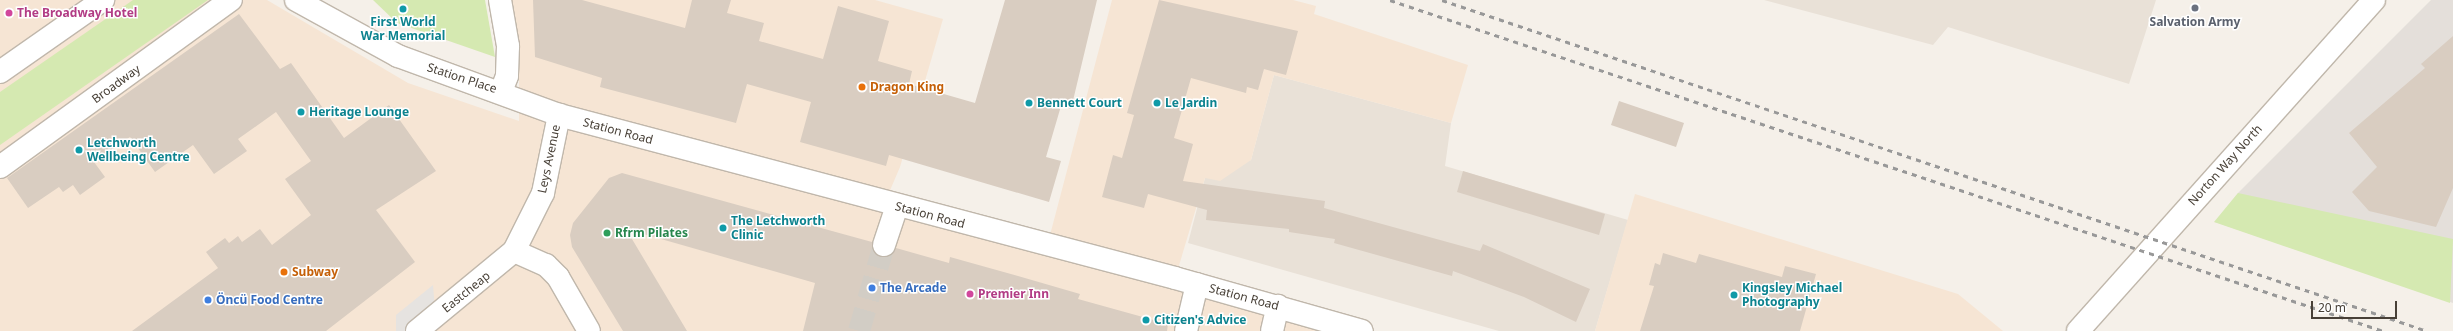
<!DOCTYPE html>
<html>
<head>
<meta charset="utf-8">
<style>
	body { margin:0 }
	#map { position:relative; width:2453px; height:331px; overflow:hidden; background:#f5f0e9; font-family:"Noto Sans",sans-serif }
	div>[style] { position:absolute }
	.residential>* { inset:0; background:#e9e1d7 }
	.commercial>* { inset:0; background:#f6e5d4 }
	.industrial>* { inset:0; background:#e4dfda }
	.green>* { inset:0; background:#d5e9b1 }
	.parking>* { inset:0; background:#e6e3e0 }
	.building>* { inset:0; background:#d9cdc1 }
	.minor-tunnel>* { height:22px; margin-top:-11px; transform-origin:0; background:repeating-linear-gradient(90deg,#d2cdc5 0 22px,transparent 0 33px) }
	.roads { filter:drop-shadow(1px 0 #c0b7ab) drop-shadow(-1px 0 #c0b7ab) drop-shadow(0 1px #c0b7ab) drop-shadow(0 -1px #c0b7ab) }
	.minor>* { height:22px; margin:-11px; padding:0 11px; transform-origin:11px; border-radius:11px; background:#fff }
	.rail>* { height:3px; margin-top:-1.5px; transform-origin:0; background:repeating-linear-gradient(90deg,#989898 0 5px,transparent 0 10px) }
	.dots>* { width:11px; height:11px; translate:-50% -50%; box-sizing:border-box; border:2px solid #fff; border-radius:50% }
	span { translate:-50% -50%; white-space:nowrap; text-align:center; line-height:1.15; -webkit-text-stroke:3px #fff; paint-order:stroke }
	.hotel-label { font-size:12px; color:#b23c85; font-weight:700 }
	.left { translate:0 -50%; text-align:left }
	.culture-label { font-size:12px; color:#0d838f; font-weight:700 }
	.worship-label { font-size:12px; color:#5b616d; font-weight:700 }
	.street-label { font-size:12px; color:#484037 }
	.food-label { font-size:12px; color:#c56008; font-weight:700 }
	.leisure-label { font-size:12px; color:#27864d; font-weight:700 }
	.shop-label { font-size:12px; color:#366cbe; font-weight:700 }
	.scale { position:absolute; left:2311px; top:301px; width:86px; height:18px; box-sizing:border-box; border:2px solid #484037; border-top:0; padding-left:5px; font-size:12px; line-height:14px; white-space:nowrap; color:#484037; -webkit-text-stroke:3px #fff; paint-order:stroke }
</style>
</head>
<body>
<div id="map">
	<div class="residential">
		<div style="clip-path:polygon(1764px 0,2156px 0,2129px 84px,1948px 27px,1933px 45px)"></div>
		<div style="clip-path:polygon(1274px 75px,1451px 123px,1445px 166px,1628px 220px,1595px 331px,1499px 331px,1188px 243px,1205px 178px,1251px 160px)"></div>
	</div>
	<div class="commercial">
		<div style="clip-path:polygon(0 0,267px 0,408px 83px,519px 121px,519px 47px,511px 0,875px 0,943px 19px,900px 167px,885px 202px,1050px 235px,1112px 0,1293px 0,1316px 6px,1314px 14px,1468px 65px,1451px 123px,1274px 75px,1251px 160px,1220px 181px,1205px 178px,1178px 269px,1369px 331px,0 331px)"></div>
		<div style="clip-path:polygon(1635px 194px,1958px 294px,2003px 331px,1595px 331px)"></div>
	</div>
	<div class="industrial">
		<div style="clip-path:polygon(2431px 0,2453px 0,2453px 303px,2215px 222px,2238px 193px)"></div>
	</div>
	<div class="green">
		<div style="clip-path:polygon(133px 0,208px 0,0 145px,0 92px)"></div>
		<div style="clip-path:polygon(373px 0,485px 0,495px 57px,397px 23px)"></div>
		<div style="clip-path:polygon(2238px 193px,2453px 239px,2450px 303px,2214px 222px)"></div>
	</div>
	<div class="parking">
		<div style="clip-path:polygon(433px 285px,435px 309px,406px 331px,396px 331px,396px 315px)"></div>
	</div>
	<div class="building">
		<div style="clip-path:polygon(533px 0,582px 0,685px 28px,692px 0,731px 0,727px 13px,764px 23px,759px 41px,823px 59px,838px 6px,889px 21px,878px 61px,912px 71px,909px 84px,975px 103px,1005px 0,1097px 0,1071px 109px,1061px 106px,1046px 157px,1061px 161px,1049px 202px,889px 155px,886px 166px,800px 142px,811px 102px,747px 84px,736px 123px,600px 87px,602px 78px,535px 57px)"></div>
		<div style="clip-path:polygon(1159px 0,1298px 31px,1286px 75px,1264px 69px,1258px 90px,1247px 87px,1246px 93px,1191px 78px,1174px 138px,1193px 144px,1183px 181px,1325px 201px,1324px 208px,1480px 251px,1483px 244px,1590px 289px,1576px 322px,1524px 297px,1453px 271px,1452px 276px,1334px 243px,1335px 239px,1289px 232px,1289px 229px,1206px 220px,1207px 210px,1148px 194px,1144px 208px,1102px 197px,1113px 155px,1122px 158px,1134px 115px,1127px 113px)"></div>
		<div style="clip-path:polygon(239px 14px,280px 69px,291px 63px,344px 138px,389px 105px,436px 171px,376px 210px,415px 262px,326px 331px,132px 331px,218px 268px,206px 252px,225px 238px,229px 243px,238px 236px,242px 242px,260px 229px,272px 245px,311px 215px,285px 179px,311px 161px,276px 112px,238px 139px,247px 151px,214px 174px,193px 145px,155px 172px,130px 137px,94px 162px,105px 177px,80px 195px,73px 185px,63px 192px,59px 187px,28px 208px,7px 178px)"></div>
		<div style="clip-path:polygon(2453px 36px,2453px 188px,2436px 227px,2369px 211px,2352px 192px,2377px 167px,2349px 133px,2425px 68px,2421px 64px)"></div>
		<div style="clip-path:polygon(1619px 101px,1684px 123px,1676px 147px,1611px 125px)"></div>
		<div style="clip-path:polygon(1463px 171px,1605px 214px,1599px 235px,1457px 192px)"></div>
		<div style="clip-path:polygon(622px 173px,872px 242px,874px 253px,880px 257px,892px 255px,896px 248px,949px 263px,950px 257px,1018px 276px,1080px 294px,1078px 299px,1168px 324px,1167px 331px,803px 331px,815px 283px,626px 229px,687px 331px,623px 331px,572px 247px,570px 235px,573px 223px,609px 178px)"></div>
		<div style="clip-path:polygon(1663px 253px,1696px 263px,1699px 254px,1782px 277px,1785px 266px,1816px 274px,1800px 331px,1640px 331px,1654px 286px,1649px 285px,1655px 263px,1660px 265px)"></div>
	</div>
	<div class="minor-tunnel">
		<div style="left:859px;top:331px;width:90px;rotate:-73.8deg"></div>
	</div>
	<div class="roads">
		<div class="minor">
			<div style="left:296px;top:0;width:116px;rotate:28.8deg"></div>
			<div style="left:398px;top:56px;width:171px;rotate:20.1deg"></div>
			<div style="left:559px;top:115px;width:637px;rotate:14.82deg"></div>
			<div style="left:1175px;top:278px;width:194px;rotate:15.8deg"></div>
			<div style="left:500px;top:0;width:47px;rotate:80.1deg"></div>
			<div style="left:508px;top:46px;width:30px;rotate:92deg"></div>
			<div style="left:507px;top:76px;width:17px;rotate:111deg"></div>
			<div style="left:0;top:72px;width:126px;rotate:-35deg"></div>
			<div style="left:0;top:167px;width:285px;rotate:-35.9deg"></div>
			<div style="left:884px;top:245px;width:41px;rotate:-71.6deg"></div>
			<div style="left:514px;top:251px;width:35px;rotate:24deg"></div>
			<div style="left:546px;top:265px;width:17px;rotate:45deg"></div>
			<div style="left:558px;top:277px;width:62px;rotate:60.1deg"></div>
			<div style="left:417px;top:331px;width:126px;rotate:-39.5deg"></div>
			<div style="left:514px;top:251px;width:65px;rotate:-63.4deg"></div>
			<div style="left:543px;top:193px;width:80px;rotate:-78.4deg"></div>
			<div style="left:1186px;top:331px;width:48px;rotate:-76.8deg"></div>
			<div style="left:1272px;top:331px;width:26px;rotate:-77deg"></div>
			<div style="left:2078px;top:331px;width:444px;rotate:-48.2deg"></div>
		</div>
	</div>
	<div class="rail">
		<div style="left:1390px;top:0;width:1047px;rotate:18.43deg"></div>
		<div style="left:1442px;top:0;width:1039px;rotate:18.57deg"></div>
	</div>
	<div class="dots">
		<div style="left:2195px;top:8px;background:#6b7280"></div>
		<div style="left:403px;top:9px;background:#0f9aa8"></div>
		<div style="left:9px;top:13px;background:#d1479c"></div>
		<div style="left:862px;top:87px;background:#e8710a"></div>
		<div style="left:1029px;top:103px;background:#0f9aa8"></div>
		<div style="left:1157px;top:103px;background:#0f9aa8"></div>
		<div style="left:301px;top:112px;background:#0f9aa8"></div>
		<div style="left:79px;top:150px;background:#0f9aa8"></div>
		<div style="left:723px;top:228px;background:#0f9aa8"></div>
		<div style="left:607px;top:233px;background:#2e9e5b"></div>
		<div style="left:284px;top:272px;background:#e8710a"></div>
		<div style="left:872px;top:288px;background:#3f7fe0"></div>
		<div style="left:970px;top:294px;background:#d1479c"></div>
		<div style="left:1734px;top:295px;background:#0f9aa8"></div>
		<div style="left:208px;top:300px;background:#3f7fe0"></div>
		<div style="left:1146px;top:320px;background:#0f9aa8"></div>
	</div>
	<div class="hotel-label">
		<span class="left" style="left:17px;top:13px">The Broadway Hotel</span>
		<span class="left" style="left:978px;top:294px">Premier Inn</span>
	</div>
	<div class="culture-label">
		<span style="left:403px;top:29px">First World<br>War Memorial</span>
		<span class="left" style="left:1037px;top:103px">Bennett Court</span>
		<span class="left" style="left:1165px;top:103px">Le Jardin</span>
		<span class="left" style="left:309px;top:112px">Heritage Lounge</span>
		<span class="left" style="left:87px;top:150px">Letchworth<br>Wellbeing Centre</span>
		<span class="left" style="left:731px;top:228px">The Letchworth<br>Clinic</span>
		<span class="left" style="left:1742px;top:295px">Kingsley Michael<br>Photography</span>
		<span class="left" style="left:1154px;top:320px">Citizen's Advice</span>
	</div>
	<div class="worship-label">
		<span style="left:2195px;top:22px">Salvation Army</span>
	</div>
	<div class="street-label">
		<span style="left:462px;top:78px;rotate:18deg">Station Place</span>
		<span style="left:116px;top:84px;rotate:-36deg">Broadway</span>
		<span style="left:618px;top:131px;rotate:15deg">Station Road</span>
		<span style="left:549px;top:159px;rotate:-78deg">Leys Avenue</span>
		<span style="left:2225px;top:165px;rotate:-48deg">Norton Way North</span>
		<span style="left:930px;top:215px;rotate:15deg">Station Road</span>
		<span style="left:466px;top:292px;rotate:-39deg">Eastcheap</span>
		<span style="left:1244px;top:297px;rotate:15deg">Station Road</span>
	</div>
	<div class="food-label">
		<span class="left" style="left:870px;top:87px">Dragon King</span>
		<span class="left" style="left:292px;top:272px">Subway</span>
	</div>
	<div class="leisure-label">
		<span class="left" style="left:615px;top:233px">Rfrm Pilates</span>
	</div>
	<div class="shop-label">
		<span class="left" style="left:880px;top:288px">The Arcade</span>
		<span class="left" style="left:216px;top:300px">Öncü Food Centre</span>
	</div>
	<div class="scale">20 m</div>
</div>
</body>
</html>
